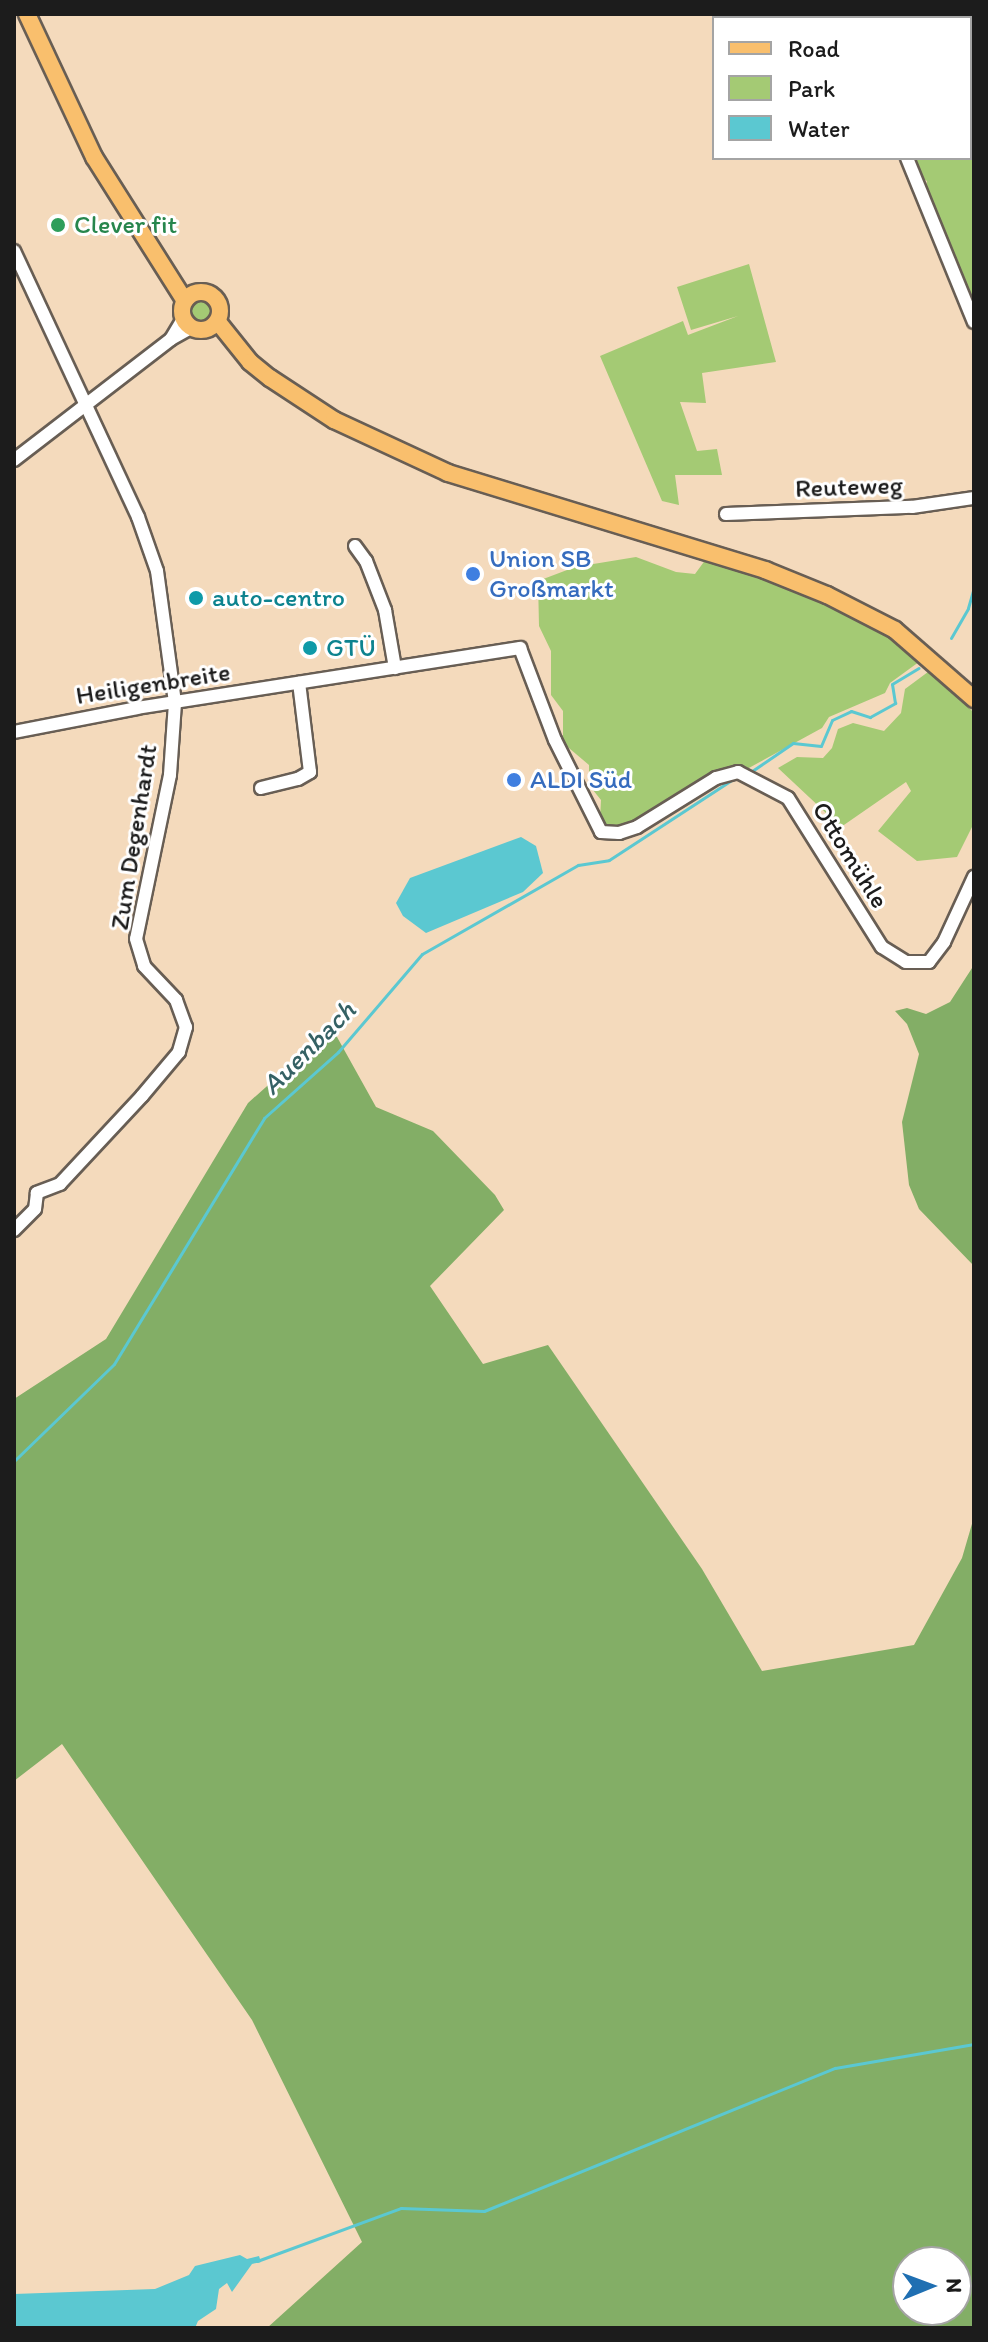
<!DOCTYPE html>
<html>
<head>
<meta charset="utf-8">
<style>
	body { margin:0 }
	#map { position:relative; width:988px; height:2342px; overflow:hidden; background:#f4dabc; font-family:Itim,sans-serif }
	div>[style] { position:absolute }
	.green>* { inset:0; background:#a4ca74 }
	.round { border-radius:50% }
	.forest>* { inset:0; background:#83ae66 }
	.water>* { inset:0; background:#5bc8d1 }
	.stream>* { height:3px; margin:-1.5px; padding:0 1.5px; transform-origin:1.5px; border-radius:1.5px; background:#5bc8d1 }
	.roads { filter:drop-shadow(2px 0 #685e54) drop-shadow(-2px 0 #685e54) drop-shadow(0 2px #685e54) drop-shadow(0 -2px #685e54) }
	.minor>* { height:12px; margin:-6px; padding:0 6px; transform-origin:6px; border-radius:6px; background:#fff }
	.major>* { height:16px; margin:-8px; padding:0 8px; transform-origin:8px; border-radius:8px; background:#f9bf6d }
	.major>.ring { margin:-8px; padding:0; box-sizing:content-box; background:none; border:16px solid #f9bf6d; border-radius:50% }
	.dots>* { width:22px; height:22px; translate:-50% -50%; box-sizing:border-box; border:4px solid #fff; border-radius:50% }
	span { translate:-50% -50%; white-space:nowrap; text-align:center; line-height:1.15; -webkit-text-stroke:6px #fff; paint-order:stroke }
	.leisure-label { font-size:26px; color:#27864d }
	.left { translate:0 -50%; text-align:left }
	.street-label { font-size:26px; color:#1c1c1c }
	.shop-label { font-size:26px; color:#366cbe }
	.culture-label { font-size:26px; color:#0d838f }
	.water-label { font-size:28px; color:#356164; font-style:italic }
	.frame { position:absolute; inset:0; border:16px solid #1c1c1c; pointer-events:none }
	.legend { position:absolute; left:712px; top:16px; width:260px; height:144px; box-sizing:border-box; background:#fff; border:2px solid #a4a4a4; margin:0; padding:10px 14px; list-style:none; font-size:24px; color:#1c1c1c }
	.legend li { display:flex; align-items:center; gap:16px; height:40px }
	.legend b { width:40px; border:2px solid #a4a4a4 }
	.north { position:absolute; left:892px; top:2246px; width:80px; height:80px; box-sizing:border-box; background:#fff; border:2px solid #a4a4a4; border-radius:50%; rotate:89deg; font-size:22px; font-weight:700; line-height:32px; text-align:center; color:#1c1c1c }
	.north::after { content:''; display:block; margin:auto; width:28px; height:36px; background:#1f6fb2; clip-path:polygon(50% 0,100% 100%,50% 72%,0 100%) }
</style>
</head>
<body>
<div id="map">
	<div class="green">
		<div style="clip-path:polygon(848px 14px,974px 14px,974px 153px,970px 156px,970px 18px,850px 18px)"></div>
		<div style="clip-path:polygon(974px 155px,974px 307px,925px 191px,927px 181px,921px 178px,912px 158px,969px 159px)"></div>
		<div style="clip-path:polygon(749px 264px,776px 362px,702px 373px,706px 403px,680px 402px,697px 451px,717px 449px,722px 475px,675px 475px,679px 505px,662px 501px,600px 356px,683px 321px,688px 335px,738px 316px,691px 330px,677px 287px)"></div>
		<div class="round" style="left:186px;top:296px;width:28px;height:28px"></div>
		<div style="clip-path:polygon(636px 557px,676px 572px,695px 574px,706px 559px,784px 585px,855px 616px,923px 659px,890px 683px,885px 693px,829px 717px,822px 728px,747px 769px,727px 768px,621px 829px,604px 828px,600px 820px,601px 800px,589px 785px,589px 765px,563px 743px,563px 711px,551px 695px,551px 651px,539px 626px,538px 581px,575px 567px)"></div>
		<div style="clip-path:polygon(932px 669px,974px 713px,974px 823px,957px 857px,917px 861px,878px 831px,911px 791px,906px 782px,841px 827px,778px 768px,797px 757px,823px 758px,832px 748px,838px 729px,853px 723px,884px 731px,901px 713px,905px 689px)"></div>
	</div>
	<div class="forest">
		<div style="clip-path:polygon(974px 965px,974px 1266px,919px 1209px,909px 1185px,902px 1122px,919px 1054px,907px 1024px,895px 1011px,907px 1008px,926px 1014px,950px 1002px)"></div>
		<div style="clip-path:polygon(evenodd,332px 1028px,376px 1107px,433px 1131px,495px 1195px,504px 1210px,430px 1286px,483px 1364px,548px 1345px,702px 1569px,762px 1671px,914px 1645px,962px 1558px,974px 1517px,974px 2328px,267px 2328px,362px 2242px,252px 2020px,62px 1744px,14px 1781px,14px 1399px,106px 1339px,248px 1103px,332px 1028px,908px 2262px,956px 2262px,956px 2310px,908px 2310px,908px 2262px)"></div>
	</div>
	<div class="water">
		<div style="clip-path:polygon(521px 837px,536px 846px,543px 873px,523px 892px,426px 933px,403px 916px,396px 903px,410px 878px)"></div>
		<div style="clip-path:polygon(240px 2255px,247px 2259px,259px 2256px,261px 2262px,252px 2264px,232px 2292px,227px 2283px,219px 2289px,216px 2309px,198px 2321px,195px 2328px,14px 2328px,14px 2294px,155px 2289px,189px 2275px,195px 2266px)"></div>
	</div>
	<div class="stream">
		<div style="left:951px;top:638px;width:34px;rotate:-60deg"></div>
		<div style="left:968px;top:608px;width:22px;rotate:-74deg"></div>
		<div style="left:752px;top:771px;width:50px;rotate:-34.3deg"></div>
		<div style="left:793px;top:743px;width:28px;rotate:6deg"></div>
		<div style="left:821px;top:746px;width:28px;rotate:-67deg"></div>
		<div style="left:832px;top:720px;width:21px;rotate:-25deg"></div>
		<div style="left:851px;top:711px;width:20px;rotate:18deg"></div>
		<div style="left:870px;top:717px;width:29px;rotate:-29deg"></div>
		<div style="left:895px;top:703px;width:19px;rotate:-99deg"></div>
		<div style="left:892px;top:684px;width:31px;rotate:-31deg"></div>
		<div style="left:14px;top:1461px;width:139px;rotate:-44.1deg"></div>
		<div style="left:114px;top:1364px;width:288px;rotate:-58.6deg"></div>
		<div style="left:264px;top:1118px;width:99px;rotate:-41.7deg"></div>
		<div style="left:338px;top:1052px;width:129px;rotate:-49.4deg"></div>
		<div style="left:422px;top:954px;width:180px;rotate:-29.7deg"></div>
		<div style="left:578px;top:865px;width:31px;rotate:-9deg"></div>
		<div style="left:609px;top:860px;width:150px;rotate:-33.1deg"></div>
		<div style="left:257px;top:2261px;width:153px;rotate:-20.2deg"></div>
		<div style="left:401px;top:2208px;width:83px;rotate:2.1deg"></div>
		<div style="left:484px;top:2211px;width:379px;rotate:-22.2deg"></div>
		<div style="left:835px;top:2068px;width:141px;rotate:-9.8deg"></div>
	</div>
	<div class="roads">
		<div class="minor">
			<div style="left:844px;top:14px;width:4px;rotate:76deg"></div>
			<div style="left:907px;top:158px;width:177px;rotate:67.8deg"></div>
			<div style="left:14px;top:251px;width:293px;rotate:65deg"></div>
			<div style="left:138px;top:517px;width:57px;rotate:70.6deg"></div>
			<div style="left:157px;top:571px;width:133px;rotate:82.2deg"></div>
			<div style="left:175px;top:703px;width:72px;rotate:94deg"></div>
			<div style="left:170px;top:775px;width:167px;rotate:101.7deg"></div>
			<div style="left:136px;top:939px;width:28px;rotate:73deg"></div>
			<div style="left:144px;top:966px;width:47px;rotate:46.7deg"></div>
			<div style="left:176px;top:1000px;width:29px;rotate:70deg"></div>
			<div style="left:186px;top:1027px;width:26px;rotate:106deg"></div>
			<div style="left:179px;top:1052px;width:57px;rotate:130.1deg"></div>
			<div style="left:142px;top:1096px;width:120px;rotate:133deg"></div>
			<div style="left:60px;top:1184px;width:25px;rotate:159deg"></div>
			<div style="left:37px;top:1193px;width:16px;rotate:97deg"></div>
			<div style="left:35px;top:1209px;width:30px;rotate:135deg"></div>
			<div style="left:171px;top:339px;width:23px;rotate:-59deg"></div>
			<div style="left:14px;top:460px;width:198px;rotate:-37.6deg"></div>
			<div style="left:171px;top:339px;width:23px;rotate:-29deg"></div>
			<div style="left:726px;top:514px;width:186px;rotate:-2.2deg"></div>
			<div style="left:912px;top:507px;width:63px;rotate:-8.3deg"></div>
			<div style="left:355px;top:546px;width:19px;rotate:54deg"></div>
			<div style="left:366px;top:561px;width:53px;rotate:68.8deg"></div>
			<div style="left:385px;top:610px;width:59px;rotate:80.2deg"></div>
			<div style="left:14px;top:732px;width:125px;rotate:-11deg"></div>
			<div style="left:137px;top:708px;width:388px;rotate:-8.9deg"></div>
			<div style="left:520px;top:648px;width:98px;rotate:69.2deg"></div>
			<div style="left:555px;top:740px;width:103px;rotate:63.4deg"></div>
			<div style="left:601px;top:832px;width:18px;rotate:3deg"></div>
			<div style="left:619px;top:833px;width:19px;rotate:-18deg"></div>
			<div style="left:637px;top:827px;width:93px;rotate:-31.8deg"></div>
			<div style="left:716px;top:778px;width:23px;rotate:-15deg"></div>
			<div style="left:738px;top:772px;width:56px;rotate:27.5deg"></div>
			<div style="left:788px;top:798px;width:176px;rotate:57.8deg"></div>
			<div style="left:882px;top:947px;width:28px;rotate:32deg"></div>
			<div style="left:906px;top:962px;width:23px"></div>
			<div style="left:929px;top:962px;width:25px;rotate:-53deg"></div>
			<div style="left:944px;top:942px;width:72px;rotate:-65.2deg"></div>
			<div style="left:261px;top:788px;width:38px;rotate:-14deg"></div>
			<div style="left:298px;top:779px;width:14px;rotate:-30deg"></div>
			<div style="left:310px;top:772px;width:90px;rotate:-97deg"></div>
		</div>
		<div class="major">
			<div style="left:27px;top:14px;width:158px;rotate:64.9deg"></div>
			<div style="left:94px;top:157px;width:170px;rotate:57.7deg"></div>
			<div class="ring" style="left:182px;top:292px;width:22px;height:22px"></div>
			<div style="left:218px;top:322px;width:51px;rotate:51.3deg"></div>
			<div style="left:250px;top:362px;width:26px;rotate:39deg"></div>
			<div style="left:270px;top:378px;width:77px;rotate:33.3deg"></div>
			<div style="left:334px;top:420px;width:126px;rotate:24.9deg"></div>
			<div style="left:448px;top:473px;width:332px;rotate:17deg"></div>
			<div style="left:765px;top:570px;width:67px;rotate:22deg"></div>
			<div style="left:827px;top:595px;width:76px;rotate:27.2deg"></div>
			<div style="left:895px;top:630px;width:105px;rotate:41.1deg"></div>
		</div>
	</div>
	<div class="dots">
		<div style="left:58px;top:225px;background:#2e9e5b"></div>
		<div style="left:473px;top:574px;background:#3f7fe0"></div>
		<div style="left:196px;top:598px;background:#0f9aa8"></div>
		<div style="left:310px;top:648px;background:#0f9aa8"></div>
		<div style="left:514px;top:780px;background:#3f7fe0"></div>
	</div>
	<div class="leisure-label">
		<span class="left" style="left:74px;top:225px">Clever fit</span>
	</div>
	<div class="street-label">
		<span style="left:849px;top:487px;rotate:-2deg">Reuteweg</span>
		<span style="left:153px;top:684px;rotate:-9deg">Heiligenbreite</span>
		<span style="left:134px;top:837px;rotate:-81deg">Zum Degenhardt</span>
		<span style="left:850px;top:855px;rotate:58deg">Ottomühle</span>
	</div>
	<div class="shop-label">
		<span class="left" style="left:489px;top:574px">Union SB<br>Großmarkt</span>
		<span class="left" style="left:530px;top:780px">ALDI Süd</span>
	</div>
	<div class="culture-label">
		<span class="left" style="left:212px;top:598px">auto-centro</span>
		<span class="left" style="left:326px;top:648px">GTÜ</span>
	</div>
	<div class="water-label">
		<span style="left:308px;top:1047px;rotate:-45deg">Auenbach</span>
	</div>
	<div class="frame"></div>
	<ul class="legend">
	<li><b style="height:10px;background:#f9bf6d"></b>Road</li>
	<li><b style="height:22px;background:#a4ca74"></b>Park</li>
	<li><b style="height:22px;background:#5bc8d1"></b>Water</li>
	</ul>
	<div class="north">N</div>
</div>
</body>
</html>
